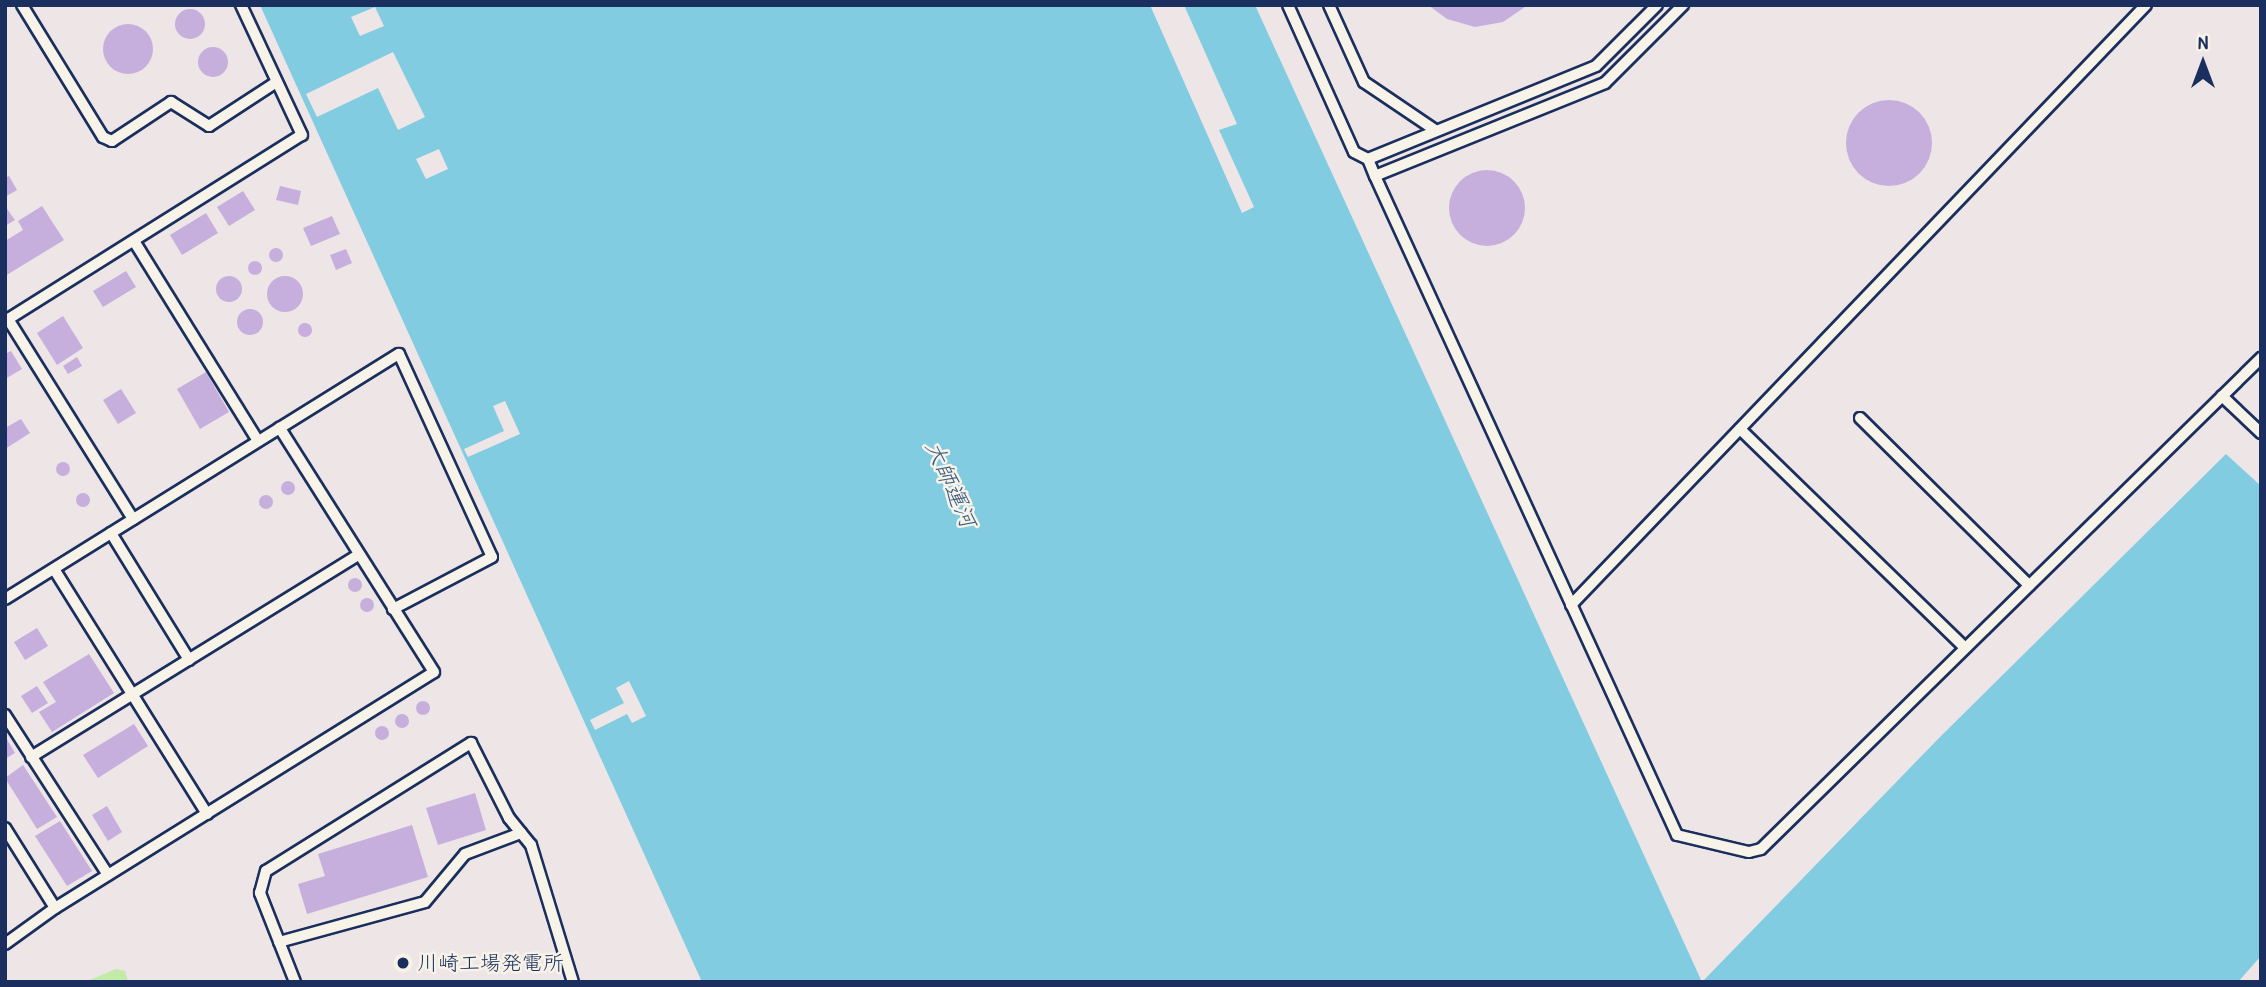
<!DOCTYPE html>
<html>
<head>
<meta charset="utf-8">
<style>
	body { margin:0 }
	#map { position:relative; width:2266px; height:987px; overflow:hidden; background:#ede5e6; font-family:"Patrick Hand","Klee One",sans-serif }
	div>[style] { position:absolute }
	.green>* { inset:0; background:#c1eba7 }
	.water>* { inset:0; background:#82cce2 }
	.pier>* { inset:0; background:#ede5e6 }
	.building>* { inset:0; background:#c7afdd }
	.round { border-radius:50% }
	.roads { filter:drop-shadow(2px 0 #1b2f5e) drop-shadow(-2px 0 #1b2f5e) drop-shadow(0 2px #1b2f5e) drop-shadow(0 -2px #1b2f5e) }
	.lane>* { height:10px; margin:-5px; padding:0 5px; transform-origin:5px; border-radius:5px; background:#f7f3e8 }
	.dots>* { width:19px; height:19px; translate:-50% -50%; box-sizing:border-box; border:4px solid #f7f3e8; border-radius:50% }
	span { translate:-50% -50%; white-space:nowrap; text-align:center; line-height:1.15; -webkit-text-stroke:5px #f7f3e8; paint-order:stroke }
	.poi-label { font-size:21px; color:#1b2f5e }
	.left { translate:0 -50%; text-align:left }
	.water-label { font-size:23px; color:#35567f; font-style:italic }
	.frame { position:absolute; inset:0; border:7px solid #1b2f5e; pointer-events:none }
	.north { position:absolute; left:2168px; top:28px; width:70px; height:70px; -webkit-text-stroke:5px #f7f3e8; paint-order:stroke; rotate:0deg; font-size:19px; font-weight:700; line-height:28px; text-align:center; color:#1b2f5e }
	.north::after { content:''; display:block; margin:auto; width:24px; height:32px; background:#1b2f5e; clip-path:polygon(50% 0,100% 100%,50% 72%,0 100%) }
</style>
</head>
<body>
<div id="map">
	<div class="green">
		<div style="clip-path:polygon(116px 969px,125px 971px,128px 982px,85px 982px)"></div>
	</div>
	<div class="water">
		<div style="clip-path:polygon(260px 5px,1255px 5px,1702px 982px,1939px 738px,2226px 454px,2261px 486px,2261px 956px,2238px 982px,702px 982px)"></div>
	</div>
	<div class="pier">
		<div style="clip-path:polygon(1150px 5px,1184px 5px,1237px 124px,1219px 130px,1254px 207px,1242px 213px)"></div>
		<div style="clip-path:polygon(375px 7px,384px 26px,360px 36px,351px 17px)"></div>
		<div style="clip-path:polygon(393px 52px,425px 117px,398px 130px,378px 88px,317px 117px,306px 94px)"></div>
		<div style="clip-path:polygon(439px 149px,448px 169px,426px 179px,416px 159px)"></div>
		<div style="clip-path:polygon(505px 401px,520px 434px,468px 457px,464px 449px,504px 431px,493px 406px)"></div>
		<div style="clip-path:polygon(629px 681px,646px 716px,632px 723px,627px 714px,595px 730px,590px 720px,624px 703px,616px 688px)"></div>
	</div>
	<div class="building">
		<div style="clip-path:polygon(1428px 5px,1528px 5px,1503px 22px,1475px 27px,1447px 19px)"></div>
		<div class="round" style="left:175px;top:9px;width:30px;height:30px"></div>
		<div class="round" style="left:103px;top:24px;width:50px;height:50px"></div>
		<div class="round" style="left:198px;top:47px;width:30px;height:30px"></div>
		<div class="round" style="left:1846px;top:100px;width:86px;height:86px"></div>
		<div class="round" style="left:1449px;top:170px;width:76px;height:76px"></div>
		<div style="clip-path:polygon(9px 176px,17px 190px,5px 197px,5px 178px)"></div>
		<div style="clip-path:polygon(280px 186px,301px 191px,298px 205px,276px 200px)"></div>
		<div style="clip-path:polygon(243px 191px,255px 210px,229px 226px,217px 207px)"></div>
		<div style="clip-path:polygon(5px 206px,15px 220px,5px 226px)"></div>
		<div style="clip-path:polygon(42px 206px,64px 240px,5px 276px,5px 241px,23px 230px,18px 221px)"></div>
		<div style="clip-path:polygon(206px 213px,218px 233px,182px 255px,170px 235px)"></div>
		<div style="clip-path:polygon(332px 216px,340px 234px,311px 246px,303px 228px)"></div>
		<div class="round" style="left:269px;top:248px;width:14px;height:14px"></div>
		<div style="clip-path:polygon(346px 249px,352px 263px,336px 270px,330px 255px)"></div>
		<div class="round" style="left:248px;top:261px;width:14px;height:14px"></div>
		<div style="clip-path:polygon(126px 271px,136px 287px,103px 307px,93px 291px)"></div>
		<div class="round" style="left:216px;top:276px;width:26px;height:26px"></div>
		<div class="round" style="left:267px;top:276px;width:36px;height:36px"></div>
		<div class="round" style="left:237px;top:309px;width:26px;height:26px"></div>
		<div style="clip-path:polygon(63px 316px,83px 348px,57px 365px,37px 333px)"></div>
		<div class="round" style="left:298px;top:323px;width:14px;height:14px"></div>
		<div style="clip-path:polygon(11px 351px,22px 369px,5px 379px,5px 354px)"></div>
		<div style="clip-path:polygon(77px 357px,82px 366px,68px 374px,63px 366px)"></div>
		<div style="clip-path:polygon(206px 372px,229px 412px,200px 429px,177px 389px)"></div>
		<div style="clip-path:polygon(121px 389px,136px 413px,118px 424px,103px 400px)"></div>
		<div style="clip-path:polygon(21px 419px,30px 433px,5px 449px,5px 428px)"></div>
		<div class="round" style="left:56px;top:462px;width:14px;height:14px"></div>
		<div class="round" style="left:281px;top:481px;width:14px;height:14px"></div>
		<div class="round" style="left:76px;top:493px;width:14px;height:14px"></div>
		<div class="round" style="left:259px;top:495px;width:14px;height:14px"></div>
		<div class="round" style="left:348px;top:578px;width:14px;height:14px"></div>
		<div class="round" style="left:360px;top:598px;width:14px;height:14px"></div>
		<div style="clip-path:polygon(37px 628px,48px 646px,25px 660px,14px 642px)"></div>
		<div style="clip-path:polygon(89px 654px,114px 693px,52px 732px,39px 712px,56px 702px,43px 682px)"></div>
		<div style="clip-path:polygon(37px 686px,48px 703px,32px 713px,21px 696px)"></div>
		<div class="round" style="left:416px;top:701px;width:14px;height:14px"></div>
		<div class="round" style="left:395px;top:714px;width:14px;height:14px"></div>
		<div style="clip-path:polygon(134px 724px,148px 746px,98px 778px,83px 755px)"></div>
		<div class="round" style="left:375px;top:726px;width:14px;height:14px"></div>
		<div style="clip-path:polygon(5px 736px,15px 753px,5px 759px)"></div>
		<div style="clip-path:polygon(23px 765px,57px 817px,37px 829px,5px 778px)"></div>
		<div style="clip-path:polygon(475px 793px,486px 830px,438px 845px,426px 808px)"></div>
		<div style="clip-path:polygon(107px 806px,122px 832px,108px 841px,92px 815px)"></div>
		<div style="clip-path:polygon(60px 821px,92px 871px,67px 886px,35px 836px)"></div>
		<div style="clip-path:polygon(412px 825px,428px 877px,307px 914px,298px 884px,325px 876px,318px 854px)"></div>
	</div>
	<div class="roads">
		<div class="lane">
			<div style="left:22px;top:5px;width:155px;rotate:58.5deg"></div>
			<div style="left:103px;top:137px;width:10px;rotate:24deg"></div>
			<div style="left:112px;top:141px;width:71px;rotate:-33.5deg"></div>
			<div style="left:171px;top:102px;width:45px;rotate:32.3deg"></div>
			<div style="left:209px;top:126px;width:79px;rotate:-33.1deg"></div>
			<div style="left:1288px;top:5px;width:161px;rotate:65.8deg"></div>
			<div style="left:1354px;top:152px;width:16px;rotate:27deg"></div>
			<div style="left:1368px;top:159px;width:18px;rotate:68deg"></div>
			<div style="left:1329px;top:5px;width:85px;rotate:65.6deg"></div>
			<div style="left:1364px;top:82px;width:86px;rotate:34.1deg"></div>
			<div style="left:1683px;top:5px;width:110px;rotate:135deg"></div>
			<div style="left:1605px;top:83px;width:248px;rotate:158deg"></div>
			<div style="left:1375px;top:176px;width:725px;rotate:65.38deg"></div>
			<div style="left:1677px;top:835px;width:74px;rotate:13.3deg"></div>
			<div style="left:1749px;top:852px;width:12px;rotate:-14deg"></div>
			<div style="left:1761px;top:849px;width:701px;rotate:-44.48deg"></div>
			<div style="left:1368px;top:159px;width:246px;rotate:-22.2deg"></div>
			<div style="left:1596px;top:66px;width:86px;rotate:-45deg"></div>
			<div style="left:134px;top:241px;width:235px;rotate:58.2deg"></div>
			<div style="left:8px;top:319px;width:236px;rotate:58deg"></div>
			<div style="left:5px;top:321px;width:350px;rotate:-32.1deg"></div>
			<div style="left:302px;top:135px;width:144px;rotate:-115.1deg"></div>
			<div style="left:2222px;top:396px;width:54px;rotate:43.5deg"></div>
			<div style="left:1860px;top:418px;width:238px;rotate:44.7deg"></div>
			<div style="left:1740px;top:429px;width:314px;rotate:44.2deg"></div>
			<div style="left:111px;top:533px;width:149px;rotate:58.4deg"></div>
			<div style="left:54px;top:569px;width:289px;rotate:58deg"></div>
			<div style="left:5px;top:599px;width:464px;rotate:-31.9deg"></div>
			<div style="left:399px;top:354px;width:223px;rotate:65.4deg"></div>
			<div style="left:492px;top:557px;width:112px;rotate:152.3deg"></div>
			<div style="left:1571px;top:605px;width:831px;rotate:-46.22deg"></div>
			<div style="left:5px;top:715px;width:190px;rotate:57.2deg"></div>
			<div style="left:31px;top:757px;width:384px;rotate:-31.7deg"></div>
			<div style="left:5px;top:828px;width:94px;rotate:58deg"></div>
			<div style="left:279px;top:942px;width:151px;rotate:-15.3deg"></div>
			<div style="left:425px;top:902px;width:62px;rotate:-50.2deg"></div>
			<div style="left:465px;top:854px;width:60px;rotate:-20.6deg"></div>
			<div style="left:5px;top:944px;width:62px;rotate:-35.8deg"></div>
			<div style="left:55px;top:908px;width:446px;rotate:-31.9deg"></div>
			<div style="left:434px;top:672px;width:289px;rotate:-122.3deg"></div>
			<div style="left:295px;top:982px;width:96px;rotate:-111.5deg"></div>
			<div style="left:260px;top:893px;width:23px;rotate:-75deg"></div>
			<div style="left:266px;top:871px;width:242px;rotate:-32deg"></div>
			<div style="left:471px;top:743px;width:84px;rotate:63.1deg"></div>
			<div style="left:509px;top:818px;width:35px;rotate:51deg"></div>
			<div style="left:531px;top:845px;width:143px;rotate:73deg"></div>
		</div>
	</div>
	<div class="dots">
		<div style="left:403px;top:963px;background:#1b2f5e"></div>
	</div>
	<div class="poi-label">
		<span class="left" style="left:417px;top:963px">川崎工場発電所</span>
	</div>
	<div class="water-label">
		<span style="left:951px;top:484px;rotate:66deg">大師運河</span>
	</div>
	<div class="frame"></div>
	<div class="north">N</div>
</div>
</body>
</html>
